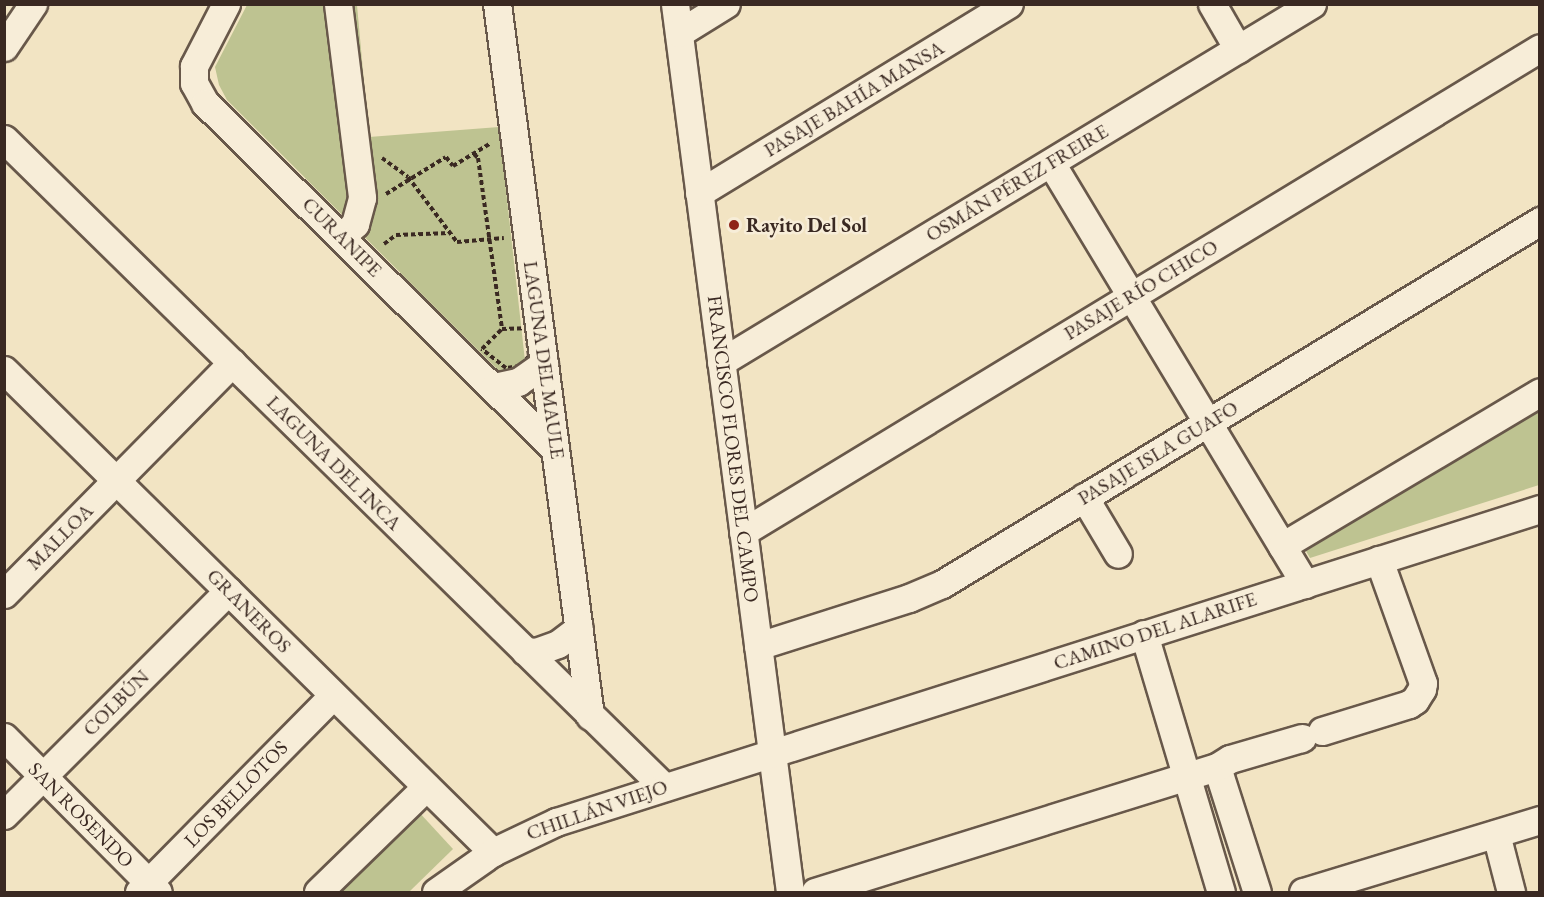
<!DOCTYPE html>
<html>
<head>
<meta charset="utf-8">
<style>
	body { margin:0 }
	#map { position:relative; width:1544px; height:897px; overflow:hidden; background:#f2e4c3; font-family:"EB Garamond",serif }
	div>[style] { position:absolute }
	.green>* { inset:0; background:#bec391 }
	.path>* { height:4px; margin-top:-2px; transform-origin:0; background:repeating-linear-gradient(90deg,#3a2922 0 4.5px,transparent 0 7.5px) }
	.roads { filter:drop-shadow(2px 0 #68584a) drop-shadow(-2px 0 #68584a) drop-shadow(0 2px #68584a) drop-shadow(0 -2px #68584a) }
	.minor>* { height:27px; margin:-13.5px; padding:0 13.5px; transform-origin:13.5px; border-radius:13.5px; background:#f7edd8 }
	.dots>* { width:16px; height:16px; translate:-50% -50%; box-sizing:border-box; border:3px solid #f7edd8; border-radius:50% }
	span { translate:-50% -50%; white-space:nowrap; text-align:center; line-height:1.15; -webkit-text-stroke:5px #f7edd8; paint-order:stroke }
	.street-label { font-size:20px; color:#3a2922 }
	.poi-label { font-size:20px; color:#3a2922; font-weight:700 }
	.left { translate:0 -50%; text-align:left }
	.frame { position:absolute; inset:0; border:6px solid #3a2922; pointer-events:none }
</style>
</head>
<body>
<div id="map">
	<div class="green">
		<div style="clip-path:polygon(247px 5px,357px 5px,369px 137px,499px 127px,525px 361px,517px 369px,499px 371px,227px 100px,219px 85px,215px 67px)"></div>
		<div style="clip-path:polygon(1539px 407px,1539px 485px,1310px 558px,1306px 551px)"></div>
		<div style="clip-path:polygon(417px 810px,453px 849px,409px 892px,337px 892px)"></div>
	</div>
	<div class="path">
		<div style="left:474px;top:154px;width:6px;rotate:45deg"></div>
		<div style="left:478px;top:158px;width:173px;rotate:82deg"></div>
		<div style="left:382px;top:158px;width:32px;rotate:36deg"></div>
		<div style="left:408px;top:177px;width:81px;rotate:53deg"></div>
		<div style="left:457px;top:242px;width:47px;rotate:-4.9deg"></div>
		<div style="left:386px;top:194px;width:70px;rotate:-31.7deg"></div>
		<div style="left:446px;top:157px;width:11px;rotate:52deg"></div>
		<div style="left:453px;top:166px;width:44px;rotate:-31.2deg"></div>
		<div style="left:384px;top:244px;width:15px;rotate:-37deg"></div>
		<div style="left:396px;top:235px;width:54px;rotate:-2.1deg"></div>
		<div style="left:526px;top:328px;width:28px;rotate:84deg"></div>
		<div style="left:529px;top:356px;width:13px;rotate:132deg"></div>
		<div style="left:520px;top:366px;width:14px;rotate:172deg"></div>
		<div style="left:506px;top:368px;width:31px;rotate:-142deg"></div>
		<div style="left:482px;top:349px;width:28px;rotate:-45deg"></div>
		<div style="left:502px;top:329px;width:24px;rotate:-2deg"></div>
	</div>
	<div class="roads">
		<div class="minor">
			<div style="left:226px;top:4px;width:70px;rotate:117.3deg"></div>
			<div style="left:194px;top:66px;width:17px;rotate:90deg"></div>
			<div style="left:194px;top:83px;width:23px;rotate:61deg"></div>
			<div style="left:205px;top:103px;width:492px;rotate:44.7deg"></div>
			<div style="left:338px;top:4px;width:195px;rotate:82.9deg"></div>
			<div style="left:362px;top:198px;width:27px;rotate:105deg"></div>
			<div style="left:355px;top:224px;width:19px;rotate:137deg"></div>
			<div style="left:497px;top:4px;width:718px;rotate:82.56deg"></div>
			<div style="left:675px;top:4px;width:895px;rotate:82.62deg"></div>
			<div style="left:1212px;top:4px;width:52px;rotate:60deg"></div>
			<div style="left:679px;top:33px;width:55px;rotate:-31.7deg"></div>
			<div style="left:4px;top:47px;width:52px;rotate:-56deg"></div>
			<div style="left:4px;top:139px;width:925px;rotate:44.47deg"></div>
			<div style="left:1051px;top:163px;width:492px;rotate:58.9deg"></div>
			<div style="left:699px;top:193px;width:363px;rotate:-31.4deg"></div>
			<div style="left:721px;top:362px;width:691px;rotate:-31.21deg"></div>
			<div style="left:4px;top:370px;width:687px;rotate:44.59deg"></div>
			<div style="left:494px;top:387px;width:25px;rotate:-12deg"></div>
			<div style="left:518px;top:382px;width:32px;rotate:-35deg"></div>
			<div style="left:1084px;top:497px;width:66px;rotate:59.2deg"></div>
			<div style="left:743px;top:532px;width:932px;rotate:-31.27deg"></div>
			<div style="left:1282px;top:546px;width:300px;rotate:-30.8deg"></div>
			<div style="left:4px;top:594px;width:325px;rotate:-45.4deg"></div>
			<div style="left:1144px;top:634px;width:269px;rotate:73.4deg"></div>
			<div style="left:758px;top:646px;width:158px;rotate:-17.6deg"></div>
			<div style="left:909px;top:598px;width:36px;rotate:-23deg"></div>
			<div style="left:942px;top:584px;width:700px;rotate:-31.26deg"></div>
			<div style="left:525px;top:651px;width:11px;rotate:5deg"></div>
			<div style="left:536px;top:652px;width:23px;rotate:-20deg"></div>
			<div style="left:558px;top:644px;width:26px;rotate:-37deg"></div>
			<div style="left:1322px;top:731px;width:91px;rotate:-17.2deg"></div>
			<div style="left:1409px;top:704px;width:7px;rotate:-34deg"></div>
			<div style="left:1415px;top:700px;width:13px;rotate:-58deg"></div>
			<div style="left:1422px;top:689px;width:6px;rotate:-81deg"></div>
			<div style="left:1423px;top:683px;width:131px;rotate:-109.7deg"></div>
			<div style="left:4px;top:737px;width:218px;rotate:45.2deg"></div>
			<div style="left:1217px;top:767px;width:131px;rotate:72.3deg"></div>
			<div style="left:4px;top:815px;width:317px;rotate:-45deg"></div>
			<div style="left:1496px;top:834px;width:60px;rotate:75.5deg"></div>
			<div style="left:139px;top:892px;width:276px;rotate:-45.4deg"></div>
			<div style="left:318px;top:892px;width:151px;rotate:-44.2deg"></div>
			<div style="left:436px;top:892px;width:70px;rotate:-35.1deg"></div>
			<div style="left:493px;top:852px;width:70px;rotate:-25.5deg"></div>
			<div style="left:556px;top:822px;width:1033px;rotate:-17.65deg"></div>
			<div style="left:815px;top:892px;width:421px;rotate:-17.3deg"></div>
			<div style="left:1217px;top:767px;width:15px;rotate:-32deg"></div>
			<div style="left:1230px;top:759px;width:75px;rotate:-16.3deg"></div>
			<div style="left:1303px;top:892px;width:248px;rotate:-16.9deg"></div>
		</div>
	</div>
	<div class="dots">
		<div style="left:734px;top:225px;background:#8f2418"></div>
	</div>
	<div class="street-label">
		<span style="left:854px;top:99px;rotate:-31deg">PASAJE BAHÍA MANSA</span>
		<span style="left:1017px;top:183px;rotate:-31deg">OSMÁN PÉREZ FREIRE</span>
		<span style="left:342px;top:237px;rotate:45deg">CURANIPE</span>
		<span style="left:1141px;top:290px;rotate:-31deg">PASAJE RÍO CHICO</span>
		<span style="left:544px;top:360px;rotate:82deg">LAGUNA DEL MAULE</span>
		<span style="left:733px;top:449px;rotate:83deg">FRANCISCO FLORES DEL CAMPO</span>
		<span style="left:1158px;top:453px;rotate:-31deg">PASAJE ISLA GUAFO</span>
		<span style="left:334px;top:463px;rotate:45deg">LAGUNA DEL INCA</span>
		<span style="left:60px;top:537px;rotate:-45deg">MALLOA</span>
		<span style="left:249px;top:611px;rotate:45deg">GRANEROS</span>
		<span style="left:1155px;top:631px;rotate:-18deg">CAMINO DEL ALARIFE</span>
		<span style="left:116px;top:703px;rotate:-45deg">COLBÚN</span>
		<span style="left:236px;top:794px;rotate:-46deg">LOS BELLOTOS</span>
		<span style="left:597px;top:810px;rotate:-19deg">CHILLÁN VIEJO</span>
		<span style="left:81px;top:815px;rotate:45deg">SAN ROSENDO</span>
	</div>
	<div class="poi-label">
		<span class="left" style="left:746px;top:225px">Rayito Del Sol</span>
	</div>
	<div class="frame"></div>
</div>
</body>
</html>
